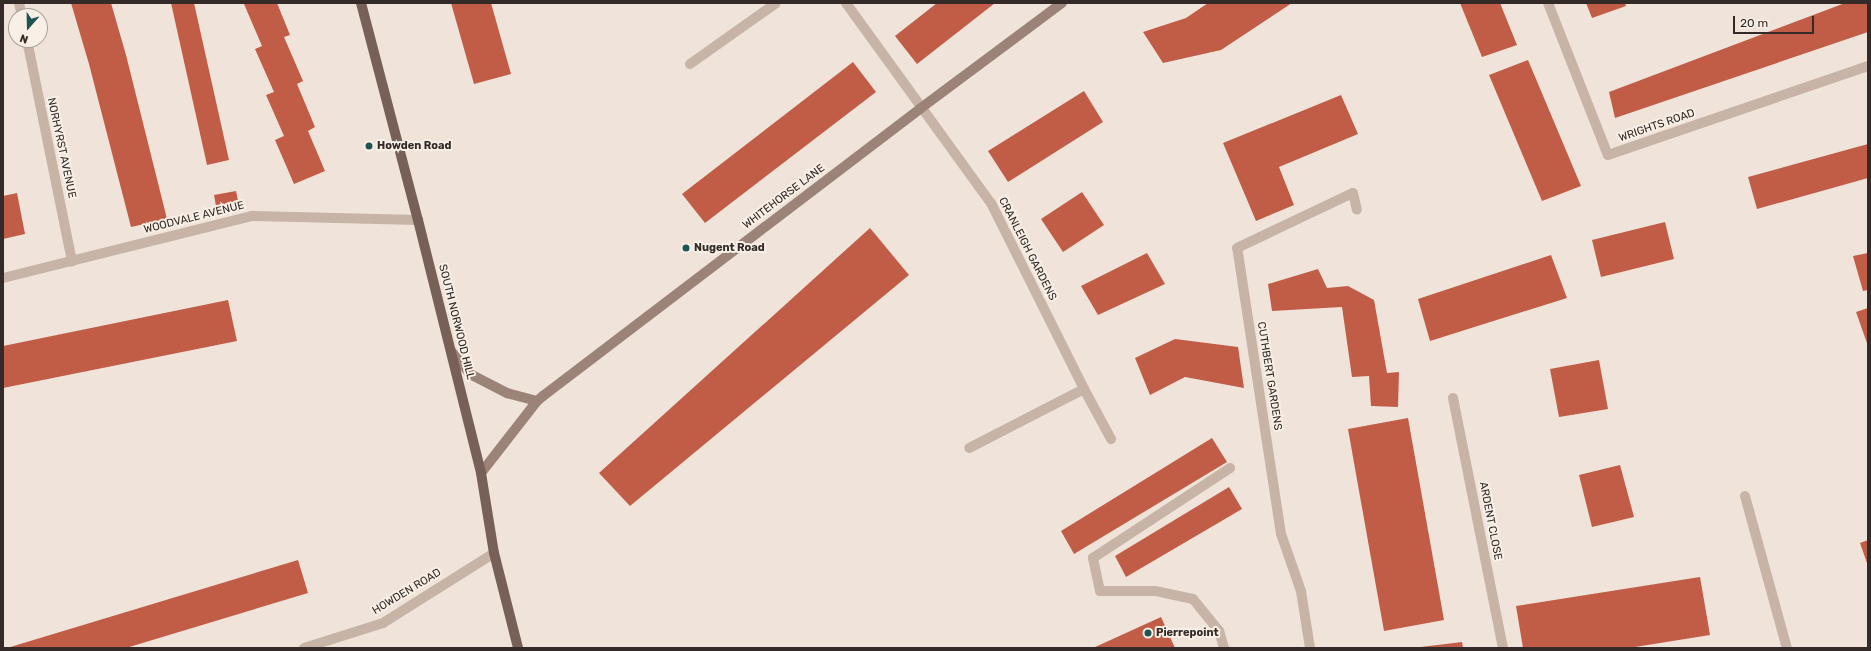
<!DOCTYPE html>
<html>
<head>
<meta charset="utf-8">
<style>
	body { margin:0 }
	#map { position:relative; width:1871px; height:651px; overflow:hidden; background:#f0e4da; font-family:Rubik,sans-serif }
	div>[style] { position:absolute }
	.building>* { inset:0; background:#c15d47 }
	.service>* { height:10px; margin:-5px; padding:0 5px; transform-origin:5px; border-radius:5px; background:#c8b4a6 }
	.minor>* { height:10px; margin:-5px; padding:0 5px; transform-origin:5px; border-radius:5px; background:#c8b4a6 }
	.secondary>* { height:10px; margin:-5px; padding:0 5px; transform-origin:5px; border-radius:5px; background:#9b8378 }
	.primary>* { height:10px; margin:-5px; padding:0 5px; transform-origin:5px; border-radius:5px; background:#766058 }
	.dots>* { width:11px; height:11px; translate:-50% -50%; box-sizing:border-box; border:2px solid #f8efe6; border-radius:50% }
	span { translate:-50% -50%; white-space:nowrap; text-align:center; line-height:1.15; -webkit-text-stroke:4px #f8efe6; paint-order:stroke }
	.street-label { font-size:11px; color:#342a27 }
	.poi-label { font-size:11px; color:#342a27; font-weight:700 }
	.left { translate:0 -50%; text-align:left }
	.frame { position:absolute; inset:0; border:4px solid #342a27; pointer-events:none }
	.north { position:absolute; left:8px; top:8px; width:40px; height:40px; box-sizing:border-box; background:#f8efe6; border:1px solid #aaa09a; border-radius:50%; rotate:200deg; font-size:11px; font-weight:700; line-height:16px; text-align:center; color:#342a27 }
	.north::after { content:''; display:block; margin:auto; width:14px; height:18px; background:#1e5454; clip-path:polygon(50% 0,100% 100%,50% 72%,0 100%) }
	.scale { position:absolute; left:1733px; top:16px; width:81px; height:18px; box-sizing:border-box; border:2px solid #342a27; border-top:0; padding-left:5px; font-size:12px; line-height:14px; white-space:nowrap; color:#342a27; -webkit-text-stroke:3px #f8efe6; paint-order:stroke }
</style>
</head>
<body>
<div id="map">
	<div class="building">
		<div style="clip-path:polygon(71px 3px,111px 3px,126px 55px,167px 219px,131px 227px,89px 64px)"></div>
		<div style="clip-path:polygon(171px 3px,194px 3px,229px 160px,207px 165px)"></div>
		<div style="clip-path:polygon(247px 3px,277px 3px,290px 35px,284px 37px,303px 81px,297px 84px,315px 127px,308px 131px,325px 171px,294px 184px,275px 140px,284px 136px,266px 95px,274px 92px,255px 49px,262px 46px,244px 4px)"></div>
		<div style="clip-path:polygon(451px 3px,491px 3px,511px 74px,474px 84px)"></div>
		<div style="clip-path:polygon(937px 3px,995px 3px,917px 64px,895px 36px)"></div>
		<div style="clip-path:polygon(1208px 3px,1292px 3px,1221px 50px,1163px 63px,1143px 32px,1186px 18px)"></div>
		<div style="clip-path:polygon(1460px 3px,1500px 3px,1517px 45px,1482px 57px)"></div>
		<div style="clip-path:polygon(1586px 3px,1625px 3px,1626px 6px,1592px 18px)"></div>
		<div style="clip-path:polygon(1845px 3px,1868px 3px,1868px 32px,1615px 118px,1609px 92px)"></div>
		<div style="clip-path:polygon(1528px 60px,1581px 186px,1542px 201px,1489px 75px)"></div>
		<div style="clip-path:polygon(853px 62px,876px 92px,705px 223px,682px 194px)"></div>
		<div style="clip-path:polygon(1084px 91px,1103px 122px,1008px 182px,988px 151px)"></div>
		<div style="clip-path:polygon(1341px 95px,1358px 134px,1279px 167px,1294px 205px,1256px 221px,1223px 143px)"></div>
		<div style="clip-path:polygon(1868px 144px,1868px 178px,1757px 209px,1748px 177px)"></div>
		<div style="clip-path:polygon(236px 191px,238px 201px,216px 206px,214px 195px)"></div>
		<div style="clip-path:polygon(1082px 192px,1104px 225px,1063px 252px,1041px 219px)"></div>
		<div style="clip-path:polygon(17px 193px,25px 234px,3px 239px,3px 196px)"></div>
		<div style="clip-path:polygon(1665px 222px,1674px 259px,1601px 277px,1592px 240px)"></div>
		<div style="clip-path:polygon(870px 228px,909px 275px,630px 506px,599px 473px)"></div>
		<div style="clip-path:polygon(1147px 253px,1165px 284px,1098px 315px,1081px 286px)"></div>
		<div style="clip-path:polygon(1868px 253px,1868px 290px,1863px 291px,1853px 256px)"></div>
		<div style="clip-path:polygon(1551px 255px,1567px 298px,1430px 341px,1418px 299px)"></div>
		<div style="clip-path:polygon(1318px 269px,1327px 288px,1348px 286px,1374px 300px,1387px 373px,1399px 372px,1398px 407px,1371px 406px,1369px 376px,1352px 377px,1342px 307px,1272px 311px,1268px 284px)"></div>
		<div style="clip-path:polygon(228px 300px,237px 341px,3px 388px,3px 346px)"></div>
		<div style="clip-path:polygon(1868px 308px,1868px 346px,1856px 312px)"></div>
		<div style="clip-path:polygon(1175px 339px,1238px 347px,1244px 388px,1185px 377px,1150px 395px,1135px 358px)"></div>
		<div style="clip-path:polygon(1599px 360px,1608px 409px,1559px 417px,1550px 369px)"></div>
		<div style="clip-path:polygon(1408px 418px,1444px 620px,1384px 631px,1348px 429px)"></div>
		<div style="clip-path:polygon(1212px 438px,1227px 462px,1074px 554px,1061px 531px)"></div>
		<div style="clip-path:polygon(1620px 465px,1634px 517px,1592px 527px,1579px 475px)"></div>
		<div style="clip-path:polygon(1229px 487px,1242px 509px,1126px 577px,1115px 556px)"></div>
		<div style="clip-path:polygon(1868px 540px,1868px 566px,1860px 543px)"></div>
		<div style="clip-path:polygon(298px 560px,308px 593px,126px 648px,7px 648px)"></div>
		<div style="clip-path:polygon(1700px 577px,1710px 635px,1629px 648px,1523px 648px,1516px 606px)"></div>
		<div style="clip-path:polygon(1161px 617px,1175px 648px,1093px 648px)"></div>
		<div style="clip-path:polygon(1462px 642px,1463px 648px,1421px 648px,1421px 647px)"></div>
	</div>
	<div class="service">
		<div style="left:690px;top:64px;width:105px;rotate:-35.3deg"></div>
	</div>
	<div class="minor">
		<div style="left:19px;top:3px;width:13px;rotate:77deg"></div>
		<div style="left:846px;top:3px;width:247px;rotate:54.1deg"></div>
		<div style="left:991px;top:203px;width:208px;rotate:63.4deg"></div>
		<div style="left:1084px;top:389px;width:129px;rotate:152.8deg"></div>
		<div style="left:1548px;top:3px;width:163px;rotate:68.5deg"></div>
		<div style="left:1608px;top:155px;width:275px;rotate:-18.9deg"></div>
		<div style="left:27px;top:40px;width:226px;rotate:78.5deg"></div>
		<div style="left:3px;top:278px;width:257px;rotate:-14deg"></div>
		<div style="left:252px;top:216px;width:166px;rotate:1.4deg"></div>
		<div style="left:1084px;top:389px;width:57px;rotate:61.6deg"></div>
		<div style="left:1453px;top:398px;width:255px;rotate:78.7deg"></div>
		<div style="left:1745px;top:496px;width:158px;rotate:74.6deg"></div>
		<div style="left:304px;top:648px;width:83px;rotate:-17.6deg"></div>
		<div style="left:383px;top:623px;width:131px;rotate:-32.2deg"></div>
		<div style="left:1224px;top:648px;width:18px;rotate:-106deg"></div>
		<div style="left:1219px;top:631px;width:41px;rotate:-129.1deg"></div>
		<div style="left:1193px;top:599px;width:39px;rotate:-168deg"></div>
		<div style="left:1155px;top:591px;width:55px;rotate:180deg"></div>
		<div style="left:1100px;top:591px;width:34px;rotate:-102deg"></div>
		<div style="left:1093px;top:558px;width:164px;rotate:-33.3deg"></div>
		<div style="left:1310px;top:648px;width:58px;rotate:-99deg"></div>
		<div style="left:1301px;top:591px;width:60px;rotate:-109.3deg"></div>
		<div style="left:1281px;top:534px;width:289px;rotate:-98.7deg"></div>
		<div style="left:1237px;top:248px;width:128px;rotate:-25.4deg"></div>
		<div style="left:1353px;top:193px;width:17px;rotate:77deg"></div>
	</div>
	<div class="secondary">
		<div style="left:451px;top:351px;width:30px;rotate:50deg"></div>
		<div style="left:470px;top:374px;width:42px;rotate:27.2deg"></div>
		<div style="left:507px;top:393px;width:31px;rotate:15deg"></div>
		<div style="left:481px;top:473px;width:91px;rotate:-52.1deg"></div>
		<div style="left:537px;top:401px;width:8px;rotate:-40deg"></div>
		<div style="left:543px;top:396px;width:475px;rotate:-37.3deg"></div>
		<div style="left:921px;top:108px;width:176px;rotate:-36.7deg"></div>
	</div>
	<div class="primary">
		<div style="left:361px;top:3px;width:224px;rotate:75.3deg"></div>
		<div style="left:418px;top:220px;width:261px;rotate:76deg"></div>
		<div style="left:481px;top:473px;width:81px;rotate:80.8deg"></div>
		<div style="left:494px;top:553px;width:98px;rotate:75.8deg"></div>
	</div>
	<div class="dots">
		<div style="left:369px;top:146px;background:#1e5454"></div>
		<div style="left:686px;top:248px;background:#1e5454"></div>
		<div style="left:1148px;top:633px;background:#1e5454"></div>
	</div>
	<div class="street-label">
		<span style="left:1657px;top:126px;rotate:-19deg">WRIGHTS ROAD</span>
		<span style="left:61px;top:148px;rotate:78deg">NORHYRST AVENUE</span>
		<span style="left:784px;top:197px;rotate:-37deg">WHITEHORSE LANE</span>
		<span style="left:194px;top:218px;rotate:-14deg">WOODVALE AVENUE</span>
		<span style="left:1027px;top:249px;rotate:63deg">CRANLEIGH GARDENS</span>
		<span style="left:456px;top:322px;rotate:76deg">SOUTH NORWOOD HILL</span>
		<span style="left:1269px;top:376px;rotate:81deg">CUTHBERT GARDENS</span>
		<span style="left:1490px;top:521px;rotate:79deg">ARDENT CLOSE</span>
		<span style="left:407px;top:592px;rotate:-31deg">HOWDEN ROAD</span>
	</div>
	<div class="poi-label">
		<span class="left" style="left:377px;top:146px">Howden Road</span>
		<span class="left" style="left:694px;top:248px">Nugent Road</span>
		<span class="left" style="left:1156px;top:633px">Pierrepoint</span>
	</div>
	<div class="frame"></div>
	<div class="north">N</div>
	<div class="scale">20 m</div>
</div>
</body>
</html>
